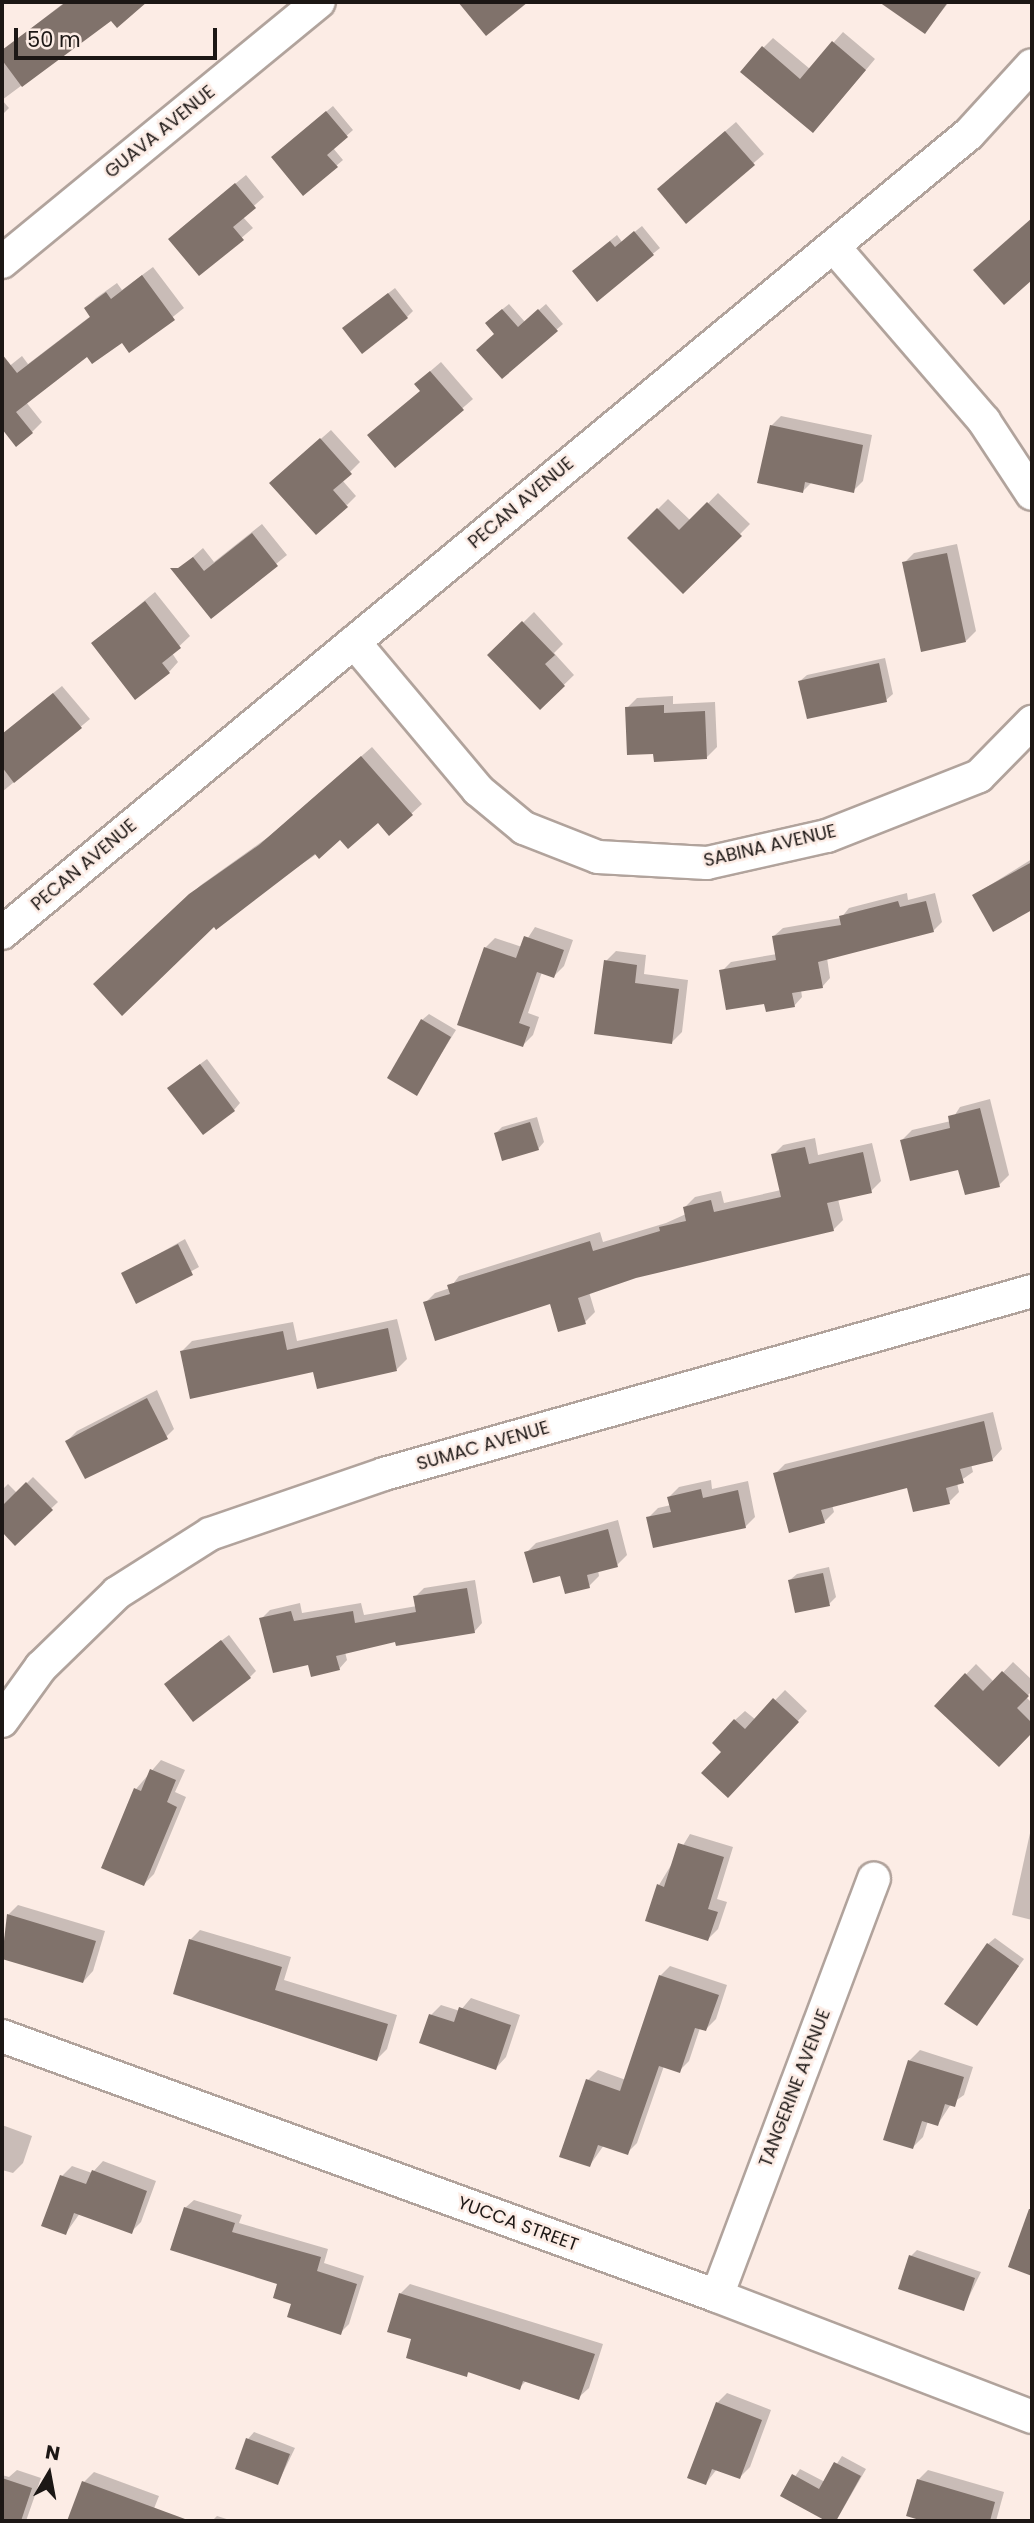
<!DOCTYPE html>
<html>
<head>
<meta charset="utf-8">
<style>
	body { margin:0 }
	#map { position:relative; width:1034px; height:2523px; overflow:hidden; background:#fcece5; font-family:Poppins,sans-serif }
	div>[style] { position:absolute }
	.shadow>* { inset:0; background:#0003 }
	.building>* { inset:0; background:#80726b }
	.roads { filter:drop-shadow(2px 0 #b1a39c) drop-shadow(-2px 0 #b1a39c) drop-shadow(0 2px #b1a39c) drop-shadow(0 -2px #b1a39c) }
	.street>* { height:32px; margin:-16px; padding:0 16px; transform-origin:16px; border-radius:16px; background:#fff }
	span { translate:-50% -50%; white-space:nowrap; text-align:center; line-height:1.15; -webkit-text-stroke:5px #fcece5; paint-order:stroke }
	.street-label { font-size:18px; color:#1c1715 }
	.frame { position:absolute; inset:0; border:4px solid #1c1715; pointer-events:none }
	.north { position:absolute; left:14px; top:2439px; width:70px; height:70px; -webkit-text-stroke:5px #fcece5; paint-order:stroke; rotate:10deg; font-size:19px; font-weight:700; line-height:28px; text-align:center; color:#1c1715 }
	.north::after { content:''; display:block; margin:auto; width:24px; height:32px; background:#1c1715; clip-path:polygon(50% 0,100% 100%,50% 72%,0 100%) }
	.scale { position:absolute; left:14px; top:28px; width:203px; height:32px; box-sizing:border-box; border:4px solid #1c1715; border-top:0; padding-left:9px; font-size:21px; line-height:24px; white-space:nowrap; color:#1c1715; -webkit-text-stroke:5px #fcece5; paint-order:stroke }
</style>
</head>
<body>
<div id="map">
	<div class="shadow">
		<div style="clip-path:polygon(65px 2px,72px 5px,145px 2px,117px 26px,111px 19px,2px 100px,9px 108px,2px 115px,2px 51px)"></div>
		<div style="clip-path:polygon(883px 2px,949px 2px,925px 32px)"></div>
		<div style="clip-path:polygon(843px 32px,875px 59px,823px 121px,763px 48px,773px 38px,810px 69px)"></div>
		<div style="clip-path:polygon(333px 106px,353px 130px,333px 148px,343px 160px,336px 166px,279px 151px)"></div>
		<div style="clip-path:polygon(736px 122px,764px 154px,687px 221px,669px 179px)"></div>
		<div style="clip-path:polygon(246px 175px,264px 197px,242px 216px,253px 228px,199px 274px,180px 229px)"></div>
		<div style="clip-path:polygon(642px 226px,660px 248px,597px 299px,580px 265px,617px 235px,622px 242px)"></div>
		<div style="clip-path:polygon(153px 267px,184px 308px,130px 351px,122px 340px,87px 355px,26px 402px,42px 422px,32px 432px,2px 427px,2px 372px,22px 356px,28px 364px,92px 315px,86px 308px,96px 298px,117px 283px,122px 290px)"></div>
		<div style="clip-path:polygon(395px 288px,413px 311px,407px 317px,351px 322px)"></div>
		<div style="clip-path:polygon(509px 304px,525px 322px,546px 304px,563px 324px,556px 330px,496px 333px,494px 316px)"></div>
		<div style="clip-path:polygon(441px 362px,473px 399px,396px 466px,427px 374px)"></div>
		<div style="clip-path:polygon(781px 416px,872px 435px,863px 481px,853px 491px,812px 482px,803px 491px,771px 426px)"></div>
		<div style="clip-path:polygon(331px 430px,360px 462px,342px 480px,356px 496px,347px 505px,282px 473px)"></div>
		<div style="clip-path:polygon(718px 493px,750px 524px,683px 592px,629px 538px,668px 499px,691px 521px)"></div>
		<div style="clip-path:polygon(262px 524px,287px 555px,211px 617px,176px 572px,203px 548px,214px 562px)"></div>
		<div style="clip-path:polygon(957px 544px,976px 631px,966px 641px,904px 563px,914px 553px)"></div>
		<div style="clip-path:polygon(155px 592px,190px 636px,172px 653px,178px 662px,169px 672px,93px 643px)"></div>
		<div style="clip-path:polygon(534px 612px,563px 644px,554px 653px,574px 675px,540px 708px,490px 655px)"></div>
		<div style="clip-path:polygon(885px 658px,893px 694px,886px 700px,800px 681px,807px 675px)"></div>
		<div style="clip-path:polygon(62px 686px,90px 719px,2px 792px,2px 734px)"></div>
		<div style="clip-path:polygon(673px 696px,673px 704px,715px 702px,717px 747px,707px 757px,655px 752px,627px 708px,637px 698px)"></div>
		<div style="clip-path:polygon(372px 747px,422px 804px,389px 834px,378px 821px,340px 838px,214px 924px,105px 974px,201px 885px,271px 835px)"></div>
		<div style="clip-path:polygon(1032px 859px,1032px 908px,993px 929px,974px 895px)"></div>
		<div style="clip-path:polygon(907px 893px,908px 900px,935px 893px,942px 922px,933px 931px,827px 958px,830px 978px,822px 987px,801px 990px,802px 997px,794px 1006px,766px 1002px,723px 970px,731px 962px,777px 954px,774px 936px,783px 928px,841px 918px,849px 908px)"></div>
		<div style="clip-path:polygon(535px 927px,573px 940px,564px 966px,554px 976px,542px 972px,528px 1013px,539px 1017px,533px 1035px,523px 1045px,485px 948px,495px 938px,522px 947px)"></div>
		<div style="clip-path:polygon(616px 951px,646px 955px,644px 974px,688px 980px,682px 1032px,672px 1042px,606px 961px)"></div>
		<div style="clip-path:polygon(429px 1014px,456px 1030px,417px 1093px,422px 1020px)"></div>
		<div style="clip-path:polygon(207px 1059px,240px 1103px,234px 1110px,176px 1082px)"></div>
		<div style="clip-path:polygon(990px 1099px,1009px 1175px,999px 1185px,902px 1140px,912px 1130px,951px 1121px,960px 1107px)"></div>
		<div style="clip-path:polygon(537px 1117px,544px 1142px,538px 1149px,496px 1133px,502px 1127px)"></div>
		<div style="clip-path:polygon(815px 1138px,818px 1155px,872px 1143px,881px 1181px,871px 1191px,838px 1199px,843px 1220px,833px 1230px,635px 1276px,589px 1292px,595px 1312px,585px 1322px,552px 1302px,425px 1303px,435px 1293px,450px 1288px,459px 1276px,600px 1232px,603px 1242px,666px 1223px,686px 1214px,685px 1207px,695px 1197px,721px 1191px,724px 1203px,781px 1190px,773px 1155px,783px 1145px)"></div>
		<div style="clip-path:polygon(185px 1239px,199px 1267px,137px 1301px,123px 1274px)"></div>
		<div style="clip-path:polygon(397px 1319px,407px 1359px,397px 1369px,314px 1370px,182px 1351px,192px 1341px,293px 1322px,297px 1341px)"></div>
		<div style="clip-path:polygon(157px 1390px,174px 1429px,164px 1439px,67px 1441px,77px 1431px)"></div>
		<div style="clip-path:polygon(993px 1412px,1002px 1449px,992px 1460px,971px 1464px,973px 1472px,957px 1483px,959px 1492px,949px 1502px,909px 1486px,832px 1505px,834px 1512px,824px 1522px,775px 1474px,785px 1464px)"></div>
		<div style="clip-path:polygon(33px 1477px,58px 1502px,15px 1543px,2px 1529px,2px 1490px,8px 1484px,17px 1493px)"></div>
		<div style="clip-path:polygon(711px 1480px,712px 1489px,748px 1481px,755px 1517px,745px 1527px,648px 1518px,658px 1508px,671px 1505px,669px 1497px,679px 1487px)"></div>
		<div style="clip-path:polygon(618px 1520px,627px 1555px,617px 1565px,598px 1570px,599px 1576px,589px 1586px,526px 1553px,536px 1543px)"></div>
		<div style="clip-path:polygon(829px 1567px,836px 1597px,829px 1604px,790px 1580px,797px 1574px)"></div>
		<div style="clip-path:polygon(475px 1580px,482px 1623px,474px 1632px,397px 1640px,345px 1652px,347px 1660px,339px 1669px,310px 1663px,261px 1619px,270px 1610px,300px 1603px,302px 1613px,361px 1603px,364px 1615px,417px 1606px,415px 1597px,424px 1588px)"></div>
		<div style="clip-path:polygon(229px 1635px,256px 1671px,250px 1677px,172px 1678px)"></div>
		<div style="clip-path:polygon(1013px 1662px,1032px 1680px,1032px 1691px,1026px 1697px,1032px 1703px,1032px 1731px,999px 1765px,936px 1706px,976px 1664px,994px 1682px)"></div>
		<div style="clip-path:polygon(785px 1690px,807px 1711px,738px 1786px,724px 1752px,735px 1720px,745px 1711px,756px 1720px)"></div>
		<div style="clip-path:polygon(161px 1760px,185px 1770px,175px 1792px,186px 1797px,154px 1874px,144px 1884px,136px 1789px)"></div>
		<div style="clip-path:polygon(1032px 1824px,1032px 1920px,1012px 1915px)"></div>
		<div style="clip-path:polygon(690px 1834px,733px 1847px,717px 1899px,727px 1902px,718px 1929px,708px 1939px,659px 1885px)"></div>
		<div style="clip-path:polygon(18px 1905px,105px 1931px,93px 1971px,83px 1982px,2px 1957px,8px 1915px)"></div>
		<div style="clip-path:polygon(200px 1930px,291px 1957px,284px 1980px,397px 2015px,387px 2049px,377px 2059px,190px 1940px)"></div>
		<div style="clip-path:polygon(995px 1938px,1024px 1959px,976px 2024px,988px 1944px)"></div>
		<div style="clip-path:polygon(670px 1966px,727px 1985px,716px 2019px,706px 2029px,700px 2028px,689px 2061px,679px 2071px,664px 2066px,637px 2143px,627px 2153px,604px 2145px,590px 2165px,588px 2080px,598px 2070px,626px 2080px,660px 1976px)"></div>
		<div style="clip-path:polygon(471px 1998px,520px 2015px,506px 2057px,496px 2068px,431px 2015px,441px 2005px,460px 2011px)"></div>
		<div style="clip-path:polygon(920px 2050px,973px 2067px,964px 2095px,951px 2104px,938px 2124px,928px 2121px,923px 2137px,913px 2147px,885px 2138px,910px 2060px)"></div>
		<div style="clip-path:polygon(2px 2125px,32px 2136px,23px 2163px,13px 2173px,2px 2170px)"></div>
		<div style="clip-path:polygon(103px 2161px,156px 2181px,141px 2222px,131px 2232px,80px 2213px,66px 2233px,62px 2176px,72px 2166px,92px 2173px)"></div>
		<div style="clip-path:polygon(194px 2200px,242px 2215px,239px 2223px,328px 2249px,324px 2263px,364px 2276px,349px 2324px,340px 2333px,185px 2208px)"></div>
		<div style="clip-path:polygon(917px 2250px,981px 2272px,963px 2309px,911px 2256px)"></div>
		<div style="clip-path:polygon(410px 2284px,603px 2344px,589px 2388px,578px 2398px,527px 2380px,519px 2388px,471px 2370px,466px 2375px,414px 2337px,400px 2294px)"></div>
		<div style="clip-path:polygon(727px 2393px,771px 2410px,750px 2467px,740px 2477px,717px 2469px,706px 2483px,717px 2403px)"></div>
		<div style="clip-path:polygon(254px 2432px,295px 2448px,278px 2483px,248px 2439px)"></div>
		<div style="clip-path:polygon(842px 2456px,866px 2469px,836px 2521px,782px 2496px,800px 2469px,825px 2482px)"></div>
		<div style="clip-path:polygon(17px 2470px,41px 2478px,26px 2521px,2px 2521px,2px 2475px,9px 2477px)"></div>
		<div style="clip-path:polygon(928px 2470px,1004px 2492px,996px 2521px,930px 2521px,908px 2515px,918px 2480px)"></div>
		<div style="clip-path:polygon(94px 2472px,159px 2496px,149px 2521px,69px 2521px,84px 2482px)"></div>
		<div style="clip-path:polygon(217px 2516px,233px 2521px,212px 2521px)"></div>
	</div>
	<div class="building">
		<div style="clip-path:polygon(66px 2px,147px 2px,117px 28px,111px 21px,22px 87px,2px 60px,2px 50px)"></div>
		<div style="clip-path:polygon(458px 2px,528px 2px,486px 36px)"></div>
		<div style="clip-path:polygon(879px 2px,948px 2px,925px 34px)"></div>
		<div style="clip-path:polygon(832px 41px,866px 70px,813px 133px,740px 72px,762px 46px,800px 79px)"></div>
		<div style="clip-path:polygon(326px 111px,348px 137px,327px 155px,338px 167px,303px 196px,271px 157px)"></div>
		<div style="clip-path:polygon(725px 131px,755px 165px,686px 224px,657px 189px)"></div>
		<div style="clip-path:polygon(235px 183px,256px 208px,233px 227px,244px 240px,199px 276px,168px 239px)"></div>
		<div style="clip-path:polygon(1032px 218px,1032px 280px,1004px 305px,973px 270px)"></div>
		<div style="clip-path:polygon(634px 231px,654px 255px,597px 302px,572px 271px,610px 241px,615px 247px)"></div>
		<div style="clip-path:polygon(142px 275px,175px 320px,129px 353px,122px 343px,92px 364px,87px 357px,16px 412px,33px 433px,16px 447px,2px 429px,2px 354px,17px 373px,90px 317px,84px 308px,106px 292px,111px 299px)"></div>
		<div style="clip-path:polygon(388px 293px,408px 318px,362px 354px,342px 328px)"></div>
		<div style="clip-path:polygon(502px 309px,518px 327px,538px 309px,558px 331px,502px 379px,476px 350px,494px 334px,485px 323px)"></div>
		<div style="clip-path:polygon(430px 371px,464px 410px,395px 468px,367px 435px,420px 391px,414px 384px)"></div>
		<div style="clip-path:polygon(770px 425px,863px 445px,854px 493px,805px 482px,803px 493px,757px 483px)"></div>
		<div style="clip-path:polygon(320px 438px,352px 474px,333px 490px,348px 507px,316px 535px,269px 483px)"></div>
		<div style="clip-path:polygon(707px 502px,742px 536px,683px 594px,627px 538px,657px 508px,679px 530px)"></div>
		<div style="clip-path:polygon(252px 533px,278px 566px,211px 619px,170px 568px,178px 568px,193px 557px,204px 571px)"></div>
		<div style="clip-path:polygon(947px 553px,966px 642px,921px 652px,902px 562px)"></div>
		<div style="clip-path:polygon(145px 601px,181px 648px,162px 663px,170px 673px,135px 700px,91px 643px)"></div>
		<div style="clip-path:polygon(522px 621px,555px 655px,545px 664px,565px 686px,540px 710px,487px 655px)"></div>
		<div style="clip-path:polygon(879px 663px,887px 702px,807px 719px,798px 681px)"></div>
		<div style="clip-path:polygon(53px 693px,82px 728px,14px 783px,2px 767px,2px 734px)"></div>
		<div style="clip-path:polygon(664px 705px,664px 713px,705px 711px,707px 759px,654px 762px,653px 754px,627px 755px,625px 707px)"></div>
		<div style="clip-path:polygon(361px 756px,413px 815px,389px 836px,378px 823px,348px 849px,340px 840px,319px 859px,315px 854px,216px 930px,214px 927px,122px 1016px,93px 984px,189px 894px,259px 845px)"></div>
		<div style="clip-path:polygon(1032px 862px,1032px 910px,993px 932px,972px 895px)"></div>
		<div style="clip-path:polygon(898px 901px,900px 907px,926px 901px,934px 932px,818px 962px,823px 988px,792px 993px,795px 1007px,766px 1012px,764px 1004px,726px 1010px,719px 970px,776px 960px,772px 936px,841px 925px,839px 916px)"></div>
		<div style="clip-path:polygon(524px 936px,564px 950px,554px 978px,537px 972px,519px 1023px,530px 1027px,523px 1047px,457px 1025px,484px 947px,516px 958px)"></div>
		<div style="clip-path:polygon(604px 960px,637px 965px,635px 983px,679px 989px,672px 1044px,594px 1034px)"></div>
		<div style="clip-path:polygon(421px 1019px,451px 1037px,417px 1096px,387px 1078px)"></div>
		<div style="clip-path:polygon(200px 1064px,235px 1111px,203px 1135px,167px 1088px)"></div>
		<div style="clip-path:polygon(980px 1108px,1000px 1187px,965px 1195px,958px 1170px,910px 1181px,900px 1140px,950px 1128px,948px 1116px)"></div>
		<div style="clip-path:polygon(530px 1122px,539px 1150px,502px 1161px,494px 1133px)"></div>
		<div style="clip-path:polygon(805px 1147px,809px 1164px,863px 1152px,872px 1193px,827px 1203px,834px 1231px,636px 1278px,578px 1298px,586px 1324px,558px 1332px,550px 1304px,435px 1341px,423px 1302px,450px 1294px,447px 1285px,590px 1241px,593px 1251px,660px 1231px,659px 1227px,686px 1221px,683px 1207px,711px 1200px,714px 1212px,781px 1197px,771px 1154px)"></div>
		<div style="clip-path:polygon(178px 1244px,193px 1275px,136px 1304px,121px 1273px)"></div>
		<div style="clip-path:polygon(388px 1328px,397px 1371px,317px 1389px,313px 1372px,190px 1399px,180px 1351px,283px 1331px,287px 1350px)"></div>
		<div style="clip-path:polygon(147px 1398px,168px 1439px,85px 1479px,65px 1441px)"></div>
		<div style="clip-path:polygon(984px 1421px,993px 1461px,960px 1469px,964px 1483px,946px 1488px,950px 1504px,913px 1512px,907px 1488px,821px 1510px,825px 1523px,789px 1533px,773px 1473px)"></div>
		<div style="clip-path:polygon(26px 1482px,53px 1510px,15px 1546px,2px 1532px,2px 1506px)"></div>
		<div style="clip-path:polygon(701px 1489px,703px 1498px,738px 1490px,746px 1528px,653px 1548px,646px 1517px,671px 1512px,667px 1497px)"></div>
		<div style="clip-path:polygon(608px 1529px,618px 1567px,587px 1575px,590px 1588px,565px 1594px,560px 1576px,533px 1583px,524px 1552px)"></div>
		<div style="clip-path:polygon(823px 1573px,830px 1606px,795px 1613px,788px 1580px)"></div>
		<div style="clip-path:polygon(467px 1588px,475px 1633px,396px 1646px,395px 1642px,336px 1656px,340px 1670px,311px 1677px,308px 1665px,273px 1673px,259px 1618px,291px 1611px,294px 1621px,353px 1611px,355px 1623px,416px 1612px,413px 1596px)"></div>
		<div style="clip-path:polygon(221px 1640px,251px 1678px,193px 1722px,164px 1684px)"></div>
		<div style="clip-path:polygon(1002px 1671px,1029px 1696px,1017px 1708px,1032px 1723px,1032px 1733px,999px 1767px,934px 1706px,965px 1673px,983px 1691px)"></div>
		<div style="clip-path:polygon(773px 1698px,799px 1722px,728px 1798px,701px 1773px,721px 1752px,712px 1743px,734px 1719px,745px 1729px)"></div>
		<div style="clip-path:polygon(150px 1769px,176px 1780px,167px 1802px,177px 1807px,144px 1886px,101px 1868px,134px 1788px,141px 1791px)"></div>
		<div style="clip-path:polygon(678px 1843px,724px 1857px,708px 1909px,718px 1912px,708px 1941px,645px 1921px,657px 1884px,664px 1887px)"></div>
		<div style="clip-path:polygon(7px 1914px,96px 1941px,83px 1983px,2px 1959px)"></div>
		<div style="clip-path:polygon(189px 1939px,282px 1967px,275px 1990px,388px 2024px,377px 2061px,173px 1994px)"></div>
		<div style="clip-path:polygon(987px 1943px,1019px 1966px,977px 2026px,944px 2004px)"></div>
		<div style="clip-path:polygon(659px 1975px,719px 1995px,706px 2031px,695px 2028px,680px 2073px,659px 2066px,628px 2155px,598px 2145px,590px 2167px,559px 2157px,586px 2079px,620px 2091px)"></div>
		<div style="clip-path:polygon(459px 2007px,511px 2025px,496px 2070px,419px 2043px,429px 2014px,454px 2022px)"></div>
		<div style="clip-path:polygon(908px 2060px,964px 2077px,955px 2107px,945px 2104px,938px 2126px,922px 2121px,913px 2149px,883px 2140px)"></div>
		<div style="clip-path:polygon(92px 2170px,147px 2191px,132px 2234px,74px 2213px,66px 2235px,41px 2226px,60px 2175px,86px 2184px)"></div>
		<div style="clip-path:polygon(184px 2207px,235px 2223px,232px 2232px,321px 2257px,317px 2271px,357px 2284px,341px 2335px,287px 2317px,291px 2304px,273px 2298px,277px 2284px,170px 2250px)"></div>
		<div style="clip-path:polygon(1029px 2209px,1032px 2209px,1032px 2276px,1008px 2267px)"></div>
		<div style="clip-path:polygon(909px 2255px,975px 2278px,964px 2311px,898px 2289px)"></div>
		<div style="clip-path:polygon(399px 2293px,595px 2354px,579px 2400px,523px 2381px,520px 2390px,468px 2372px,467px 2377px,406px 2358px,411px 2339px,387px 2332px)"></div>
		<div style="clip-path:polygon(716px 2402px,762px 2420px,740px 2479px,712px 2469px,706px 2485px,687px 2478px)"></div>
		<div style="clip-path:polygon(246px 2438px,290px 2454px,278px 2485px,235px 2469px)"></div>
		<div style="clip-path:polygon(834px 2462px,861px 2476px,836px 2521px,826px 2521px,780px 2496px,792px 2474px,819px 2489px)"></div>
		<div style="clip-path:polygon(2px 2478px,32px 2488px,21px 2521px,2px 2521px)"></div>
		<div style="clip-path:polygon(917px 2479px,995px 2502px,990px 2521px,923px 2521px,906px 2516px)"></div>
		<div style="clip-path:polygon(82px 2481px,185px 2519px,185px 2521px,67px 2521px)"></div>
	</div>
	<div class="roads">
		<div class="street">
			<div style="left:834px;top:247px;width:230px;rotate:49.2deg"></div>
			<div style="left:984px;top:421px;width:87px;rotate:56.7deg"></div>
			<div style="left:2px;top:262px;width:410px;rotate:-39.4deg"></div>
			<div style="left:354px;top:642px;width:193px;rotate:50deg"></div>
			<div style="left:478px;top:790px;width:60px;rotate:39.6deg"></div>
			<div style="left:524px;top:828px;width:79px;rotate:21.4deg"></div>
			<div style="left:598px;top:857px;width:109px;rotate:3.2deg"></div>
			<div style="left:707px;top:863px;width:123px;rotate:-12.7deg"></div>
			<div style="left:827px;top:836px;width:163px;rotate:-21.5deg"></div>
			<div style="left:979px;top:776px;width:76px;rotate:-45.5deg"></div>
			<div style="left:2px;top:933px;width:1254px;rotate:-39.57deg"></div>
			<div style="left:969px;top:134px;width:93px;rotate:-47.6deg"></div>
			<div style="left:2px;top:1721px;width:67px;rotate:-54.2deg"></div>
			<div style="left:41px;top:1667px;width:106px;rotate:-44.2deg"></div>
			<div style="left:117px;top:1593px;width:110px;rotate:-32.4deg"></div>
			<div style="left:210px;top:1534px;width:184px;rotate:-19deg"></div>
			<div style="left:384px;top:1474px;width:673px;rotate:-15.77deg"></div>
			<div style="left:2px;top:2036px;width:761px;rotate:19.98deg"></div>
			<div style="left:717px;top:2296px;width:337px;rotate:21deg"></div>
			<div style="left:717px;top:2296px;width:446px;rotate:-69.4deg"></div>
		</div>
	</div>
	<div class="street-label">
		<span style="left:160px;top:132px;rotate:-39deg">GUAVA AVENUE</span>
		<span style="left:521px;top:503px;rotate:-40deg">PECAN AVENUE</span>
		<span style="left:770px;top:846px;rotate:-13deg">SABINA AVENUE</span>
		<span style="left:84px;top:865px;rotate:-40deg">PECAN AVENUE</span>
		<span style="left:483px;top:1446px;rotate:-16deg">SUMAC AVENUE</span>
		<span style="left:795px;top:2088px;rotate:-69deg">TANGERINE AVENUE</span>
		<span style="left:518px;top:2224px;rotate:20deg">YUCCA STREET</span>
	</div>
	<div class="frame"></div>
	<div class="north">N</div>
	<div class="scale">50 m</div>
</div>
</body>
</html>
